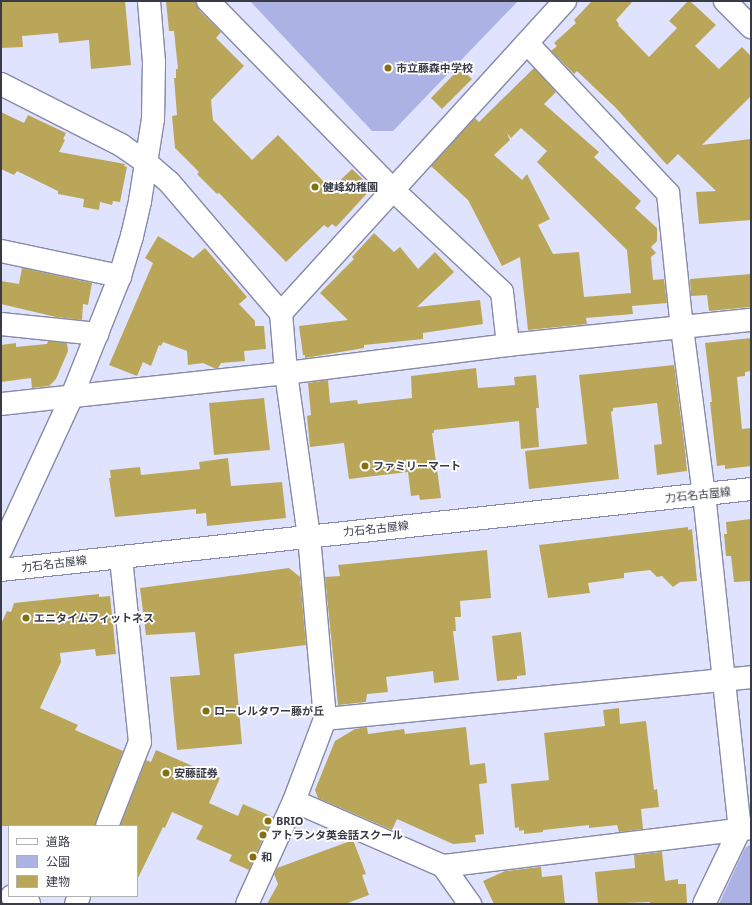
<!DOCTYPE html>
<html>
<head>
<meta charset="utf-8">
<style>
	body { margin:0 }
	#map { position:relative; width:752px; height:905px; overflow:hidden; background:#e0e3fd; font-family:"Noto Sans","Noto Sans JP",sans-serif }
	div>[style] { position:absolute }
	.green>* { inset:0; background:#acb2e3 }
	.building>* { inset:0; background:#baa658 }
	.roads { filter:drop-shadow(1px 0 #8689a7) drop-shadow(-1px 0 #8689a7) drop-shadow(0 1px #8689a7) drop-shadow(0 -1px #8689a7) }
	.minor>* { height:22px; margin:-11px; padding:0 11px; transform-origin:11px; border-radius:11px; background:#fff }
	.tertiary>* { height:22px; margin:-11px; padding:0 11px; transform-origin:11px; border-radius:11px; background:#fff }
	.primary>* { height:22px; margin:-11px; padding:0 11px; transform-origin:11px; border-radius:11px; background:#fff }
	.dots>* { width:11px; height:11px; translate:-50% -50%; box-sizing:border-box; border:2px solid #fff; border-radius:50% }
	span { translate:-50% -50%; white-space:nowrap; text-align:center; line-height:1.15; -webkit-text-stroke:3.5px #fff; paint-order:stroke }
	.poi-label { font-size:11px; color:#393b47; font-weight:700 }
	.left { translate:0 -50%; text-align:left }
	.street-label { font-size:11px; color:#393b47 }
	.frame { position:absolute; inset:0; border:2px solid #393b47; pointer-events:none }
	.legend { position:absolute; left:8px; top:825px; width:130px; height:72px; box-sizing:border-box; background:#fff; border:1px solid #b0b1b5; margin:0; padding:5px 7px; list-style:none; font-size:12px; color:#393b47 }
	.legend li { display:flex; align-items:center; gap:8px; height:20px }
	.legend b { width:20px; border:1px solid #b0b1b5 }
</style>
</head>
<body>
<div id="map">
	<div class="green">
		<div style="clip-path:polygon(250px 1px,518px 1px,393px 131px,372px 131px)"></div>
		<div style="clip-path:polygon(751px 844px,751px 904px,719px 904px,745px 848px)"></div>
	</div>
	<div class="building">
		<div style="clip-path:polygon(1px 1px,125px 1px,131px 65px,91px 69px,89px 40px,59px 43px,58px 33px,22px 36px,23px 47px,1px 48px)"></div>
		<div style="clip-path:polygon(166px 1px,196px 1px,199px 10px,221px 32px,216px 38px,244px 66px,211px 100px,213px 120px,252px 160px,278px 135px,331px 189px,352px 169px,372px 188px,336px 227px,332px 224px,328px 228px,324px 225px,286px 262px,219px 193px,217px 194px,197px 174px,199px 172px,175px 148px,172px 116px,177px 115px,174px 78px,176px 78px,176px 69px,178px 69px,174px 31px,169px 31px)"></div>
		<div style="clip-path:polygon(592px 1px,633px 1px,616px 20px,619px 24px,618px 25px,649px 57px,677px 28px,669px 21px,688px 1px,690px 1px,716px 25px,695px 46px,719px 69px,742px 47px,751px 56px,751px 96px,702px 145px,751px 139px,751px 220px,699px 224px,696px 192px,716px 191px,678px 154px,667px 165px,616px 108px,577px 71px,574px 74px,551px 51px,557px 46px,554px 43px,576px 23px,574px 20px)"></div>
		<div style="clip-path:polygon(460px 68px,472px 79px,442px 109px,431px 98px)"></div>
		<div style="clip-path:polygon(evenodd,534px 68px,556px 92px,544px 104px,599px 152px,594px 157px,641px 201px,635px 208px,657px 228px,657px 241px,651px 247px,656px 253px,651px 257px,653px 280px,664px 279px,667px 303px,632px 306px,633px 314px,586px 318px,587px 324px,528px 330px,520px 257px,502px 266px,467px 198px,468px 200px,431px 166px,475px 118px,479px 122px,534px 68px,521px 128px,547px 151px,537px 162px,627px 250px,631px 293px,584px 297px,579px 252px,553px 254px,538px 225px,550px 219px,527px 174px,522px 180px,494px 155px,510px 140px,507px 133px,511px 138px,521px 128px)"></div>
		<div style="clip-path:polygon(1px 112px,24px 123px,28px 115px,66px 133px,63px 139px,65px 140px,59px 152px,125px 164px,124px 166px,127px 167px,120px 202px,113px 201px,112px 205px,100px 202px,99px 210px,83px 207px,84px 199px,58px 194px,58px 191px,17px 171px,14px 175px,1px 169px)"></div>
		<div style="clip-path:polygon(374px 233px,394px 252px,400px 247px,418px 269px,435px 252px,454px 272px,417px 307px,480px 300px,483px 324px,423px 333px,423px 339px,364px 345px,364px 348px,305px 358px,305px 355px,303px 355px,299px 326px,348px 320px,320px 293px,354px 259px,352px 257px)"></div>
		<div style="clip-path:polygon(158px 236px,193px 258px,205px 248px,247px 297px,239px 304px,255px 321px,255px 326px,264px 326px,266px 349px,244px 351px,245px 361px,221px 363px,218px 368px,214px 368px,203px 363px,188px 365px,187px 351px,163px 342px,161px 346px,159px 345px,151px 366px,143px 362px,137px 376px,109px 365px,153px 263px,145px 258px)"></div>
		<div style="clip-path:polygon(22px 268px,92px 283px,88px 305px,83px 304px,82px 320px,56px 317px,1px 304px,1px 281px,19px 284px)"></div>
		<div style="clip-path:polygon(751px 274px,751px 307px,709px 311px,707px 295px,691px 296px,690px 279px)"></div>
		<div style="clip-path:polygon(751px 338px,751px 371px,745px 372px,745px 376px,737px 377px,742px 429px,751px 428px,751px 466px,725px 469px,725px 465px,717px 466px,710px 402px,712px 402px,705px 343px)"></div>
		<div style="clip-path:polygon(48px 341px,67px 343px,68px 351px,56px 379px,49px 386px,32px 388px,31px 378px,1px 382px,1px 345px,16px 343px,16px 347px,47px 344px)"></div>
		<div style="clip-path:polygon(674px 365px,685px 449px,687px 471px,657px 475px,654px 445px,662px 444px,657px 403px,613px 408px,613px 411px,611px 412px,619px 479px,529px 489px,525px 451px,587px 444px,579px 375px)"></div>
		<div style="clip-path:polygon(476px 368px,478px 388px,515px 385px,514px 377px,536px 375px,539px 408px,536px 408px,539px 447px,521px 449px,519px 421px,434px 430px,434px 433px,432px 433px,441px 498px,420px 500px,419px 495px,411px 496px,408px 472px,349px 479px,344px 443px,310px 447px,307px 416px,311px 415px,308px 383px,328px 380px,330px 403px,357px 400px,358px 404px,412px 398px,411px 376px)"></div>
		<div style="clip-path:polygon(264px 398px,270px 450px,214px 455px,209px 403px)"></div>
		<div style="clip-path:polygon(228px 458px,231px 486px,282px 482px,286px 518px,207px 526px,206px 513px,196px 514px,196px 509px,115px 517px,109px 478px,111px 478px,110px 470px,140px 467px,141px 475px,200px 469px,199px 462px)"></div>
		<div style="clip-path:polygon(751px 519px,751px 581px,734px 582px,731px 556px,726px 556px,724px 534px,727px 534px,726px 522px)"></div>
		<div style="clip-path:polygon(688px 527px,688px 530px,692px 529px,697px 581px,680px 582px,673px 587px,662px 576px,657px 577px,650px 570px,624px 573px,624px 578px,588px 583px,590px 593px,548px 598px,539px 545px)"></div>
		<div style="clip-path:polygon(487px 550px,491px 598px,460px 601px,461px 617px,455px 617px,456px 631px,453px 631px,459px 680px,434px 683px,433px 671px,386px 677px,388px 692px,367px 694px,366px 702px,338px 705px,325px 577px,340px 576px,338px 565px)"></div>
		<div style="clip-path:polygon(289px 568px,300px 577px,306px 645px,234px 654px,242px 744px,177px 750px,170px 677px,200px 675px,195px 632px,146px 635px,140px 588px)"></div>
		<div style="clip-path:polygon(99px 594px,99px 597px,110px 596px,116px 654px,96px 656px,95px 649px,60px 653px,61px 662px,40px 708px,78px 725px,75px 730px,123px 751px,95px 826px,1px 826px,1px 624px,7px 611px,11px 612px,14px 603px)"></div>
		<div style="clip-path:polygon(521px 632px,526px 675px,517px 676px,517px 679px,497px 681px,492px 636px)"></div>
		<div style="clip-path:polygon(619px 708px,620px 724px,646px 721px,654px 790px,657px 789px,659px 807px,641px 809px,643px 829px,619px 832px,617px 825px,589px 828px,589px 825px,543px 830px,543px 832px,524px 834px,524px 830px,519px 831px,519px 827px,515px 828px,511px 784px,549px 780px,544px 733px,605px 726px,603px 710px)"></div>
		<div style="clip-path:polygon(367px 727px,368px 734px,404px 729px,405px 734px,466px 727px,470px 765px,485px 763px,487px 783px,479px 784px,484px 834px,475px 835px,476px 842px,453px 844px,397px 819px,392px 830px,318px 798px,315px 790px,335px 741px,355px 729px)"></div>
		<div style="clip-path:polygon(156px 750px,220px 778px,209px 803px,238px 816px,243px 804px,273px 817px,249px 870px,229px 861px,232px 855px,196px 839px,203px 826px,172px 812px,165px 828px,163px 827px,137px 880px,137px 826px,120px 826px,146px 760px,151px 762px)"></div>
		<div style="clip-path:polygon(353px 840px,366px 874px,362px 875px,369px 895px,345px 904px,267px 904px,278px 884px,274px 874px,277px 868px)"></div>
		<div style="clip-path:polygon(662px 852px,665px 881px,678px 879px,678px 884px,686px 884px,687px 904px,650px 904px,650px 902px,598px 904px,595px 872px,635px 868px,634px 855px)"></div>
		<div style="clip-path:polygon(541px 867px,542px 877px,562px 875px,565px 904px,494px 904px,483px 881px,505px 871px)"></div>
	</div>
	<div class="roads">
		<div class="minor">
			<div style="left:208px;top:1px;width:264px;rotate:45.6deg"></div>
			<div style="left:393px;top:190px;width:149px;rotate:43.1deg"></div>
			<div style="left:502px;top:292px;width:53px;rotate:83.5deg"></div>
			<div style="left:725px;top:1px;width:37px;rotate:45deg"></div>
			<div style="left:527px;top:43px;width:206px;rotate:46.8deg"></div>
			<div style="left:668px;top:193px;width:136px;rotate:84.1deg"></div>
			<div style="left:682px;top:328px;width:167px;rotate:82.5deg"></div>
			<div style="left:704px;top:494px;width:337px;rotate:83.9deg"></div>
			<div style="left:740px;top:829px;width:83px;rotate:115.6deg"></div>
			<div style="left:1px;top:84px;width:135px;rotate:26.9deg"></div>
			<div style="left:121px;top:145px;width:32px;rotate:35deg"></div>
			<div style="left:147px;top:163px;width:29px;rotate:41deg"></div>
			<div style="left:169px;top:182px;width:172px;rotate:49.5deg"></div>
			<div style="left:281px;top:313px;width:60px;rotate:85.2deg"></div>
			<div style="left:286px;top:373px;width:165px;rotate:82deg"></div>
			<div style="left:309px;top:536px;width:184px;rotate:85deg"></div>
			<div style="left:325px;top:719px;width:88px;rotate:110.7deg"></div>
			<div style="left:294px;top:801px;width:113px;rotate:114.5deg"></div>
			<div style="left:1px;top:251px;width:122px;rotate:11.9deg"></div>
			<div style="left:281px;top:313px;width:422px;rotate:-47.7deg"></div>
			<div style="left:1px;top:324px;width:97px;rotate:5.9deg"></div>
			<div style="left:1px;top:404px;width:287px;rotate:-6.2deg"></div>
			<div style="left:286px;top:373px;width:224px;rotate:-7.2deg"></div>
			<div style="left:508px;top:345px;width:244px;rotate:-5.9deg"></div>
			<div style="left:325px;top:719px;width:428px;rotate:-5.6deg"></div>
			<div style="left:294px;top:801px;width:163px;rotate:23.6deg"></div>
			<div style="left:443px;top:866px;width:310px;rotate:-7deg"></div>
			<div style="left:107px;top:826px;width:90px;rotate:-68.6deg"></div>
			<div style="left:140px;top:742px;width:186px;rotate:-95.9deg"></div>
			<div style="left:443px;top:866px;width:47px;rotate:54.6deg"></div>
			<div style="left:76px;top:904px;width:9px;rotate:-69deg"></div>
		</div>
		<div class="tertiary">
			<div style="left:1px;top:550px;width:170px;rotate:-65.2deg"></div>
			<div style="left:72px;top:396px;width:129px;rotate:-68.2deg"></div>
			<div style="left:120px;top:276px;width:42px;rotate:-73.3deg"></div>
			<div style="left:132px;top:236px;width:36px;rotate:-77deg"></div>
			<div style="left:140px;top:201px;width:83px;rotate:-81deg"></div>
			<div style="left:153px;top:119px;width:57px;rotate:-89deg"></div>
			<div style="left:154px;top:62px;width:61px;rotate:-94.7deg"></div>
			<div style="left:12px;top:896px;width:19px;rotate:25deg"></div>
		</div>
		<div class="primary">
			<div style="left:1px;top:570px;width:754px;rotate:-6.16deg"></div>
		</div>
	</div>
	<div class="dots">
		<div style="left:388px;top:68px;background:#856f0f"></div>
		<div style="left:315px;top:187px;background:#856f0f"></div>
		<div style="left:365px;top:466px;background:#856f0f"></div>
		<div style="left:26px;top:618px;background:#856f0f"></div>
		<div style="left:206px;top:711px;background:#856f0f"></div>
		<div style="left:166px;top:773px;background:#856f0f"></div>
		<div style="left:268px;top:821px;background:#856f0f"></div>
		<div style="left:263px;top:835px;background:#856f0f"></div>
		<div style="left:253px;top:857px;background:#856f0f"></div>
	</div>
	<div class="poi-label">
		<span class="left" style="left:396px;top:68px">市立藤森中学校</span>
		<span class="left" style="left:323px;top:187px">健峰幼稚園</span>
		<span class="left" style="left:373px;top:466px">ファミリーマート</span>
		<span class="left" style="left:34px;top:618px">エニタイムフィットネス</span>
		<span class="left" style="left:214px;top:711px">ローレルタワー藤が丘</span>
		<span class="left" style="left:174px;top:773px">安藤証券</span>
		<span class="left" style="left:276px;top:821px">BRIO</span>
		<span class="left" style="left:271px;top:835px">アトランタ英会話スクール</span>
		<span class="left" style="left:261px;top:857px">和</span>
	</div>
	<div class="street-label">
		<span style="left:698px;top:495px;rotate:-6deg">力石名古屋線</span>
		<span style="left:376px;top:529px;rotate:-6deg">力石名古屋線</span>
		<span style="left:54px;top:564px;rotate:-7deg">力石名古屋線</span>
	</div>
	<div class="frame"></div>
	<ul class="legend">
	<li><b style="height:5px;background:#fff"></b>道路</li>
	<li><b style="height:11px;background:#acb2e3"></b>公園</li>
	<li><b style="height:11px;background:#baa658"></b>建物</li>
	</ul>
</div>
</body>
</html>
